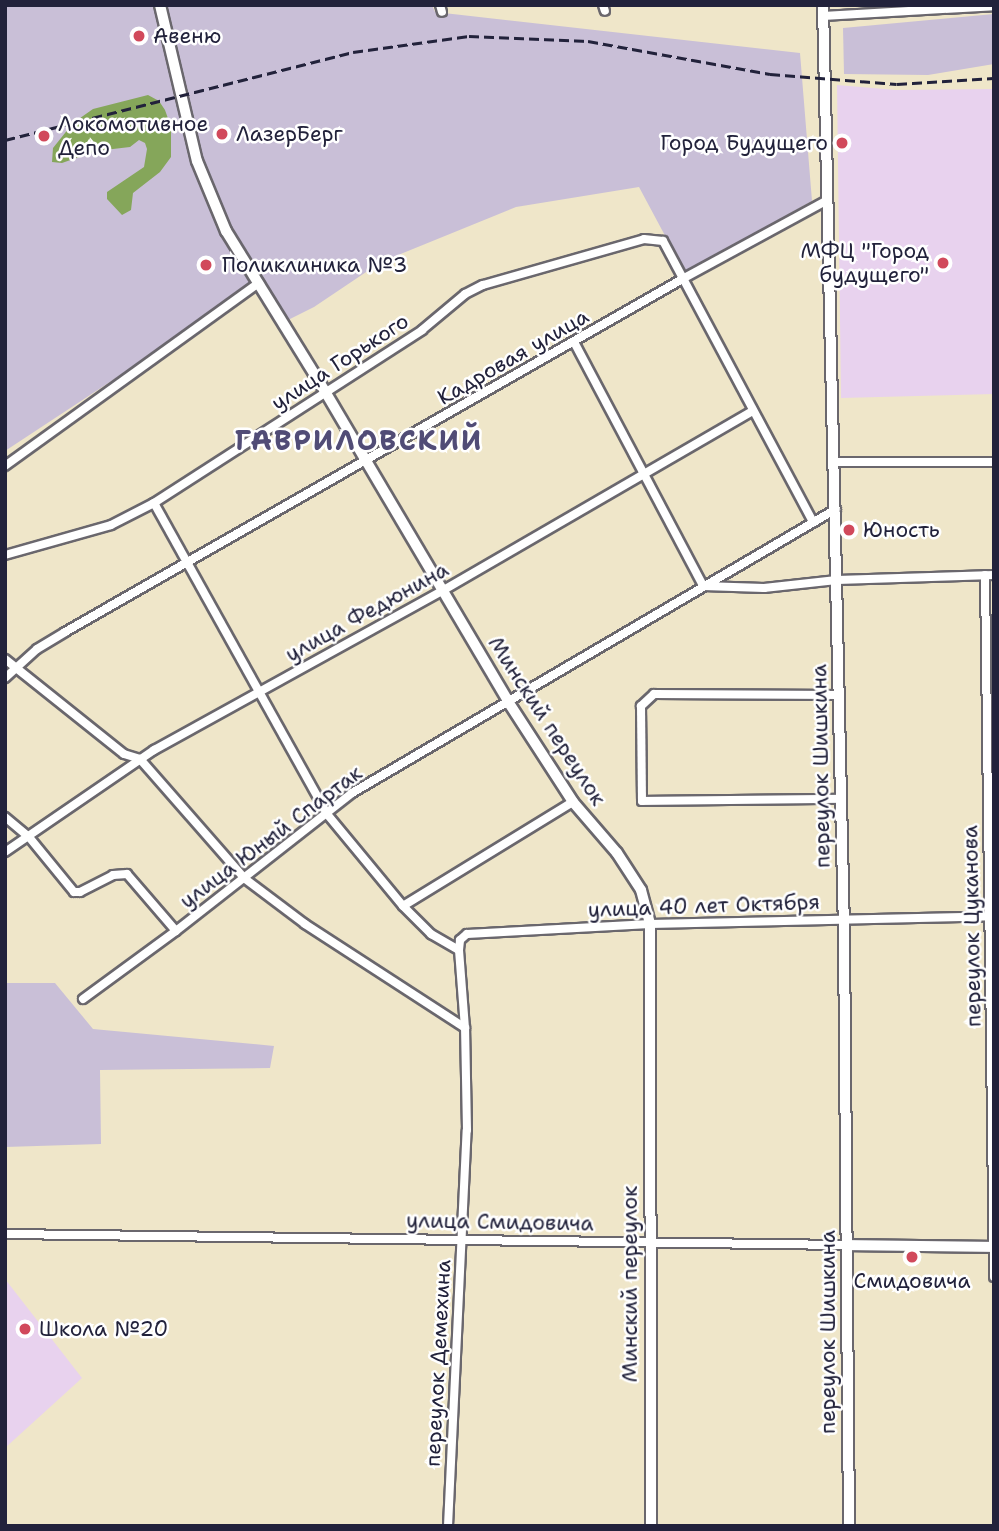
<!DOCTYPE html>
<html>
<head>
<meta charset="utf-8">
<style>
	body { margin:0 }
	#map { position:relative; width:999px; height:1531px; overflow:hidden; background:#efe6c9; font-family:"Shantell Sans",sans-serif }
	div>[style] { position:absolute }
	.built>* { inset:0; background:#e8d2ee }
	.industrial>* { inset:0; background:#c9bfd7 }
	.forest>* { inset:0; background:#85a65a }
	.roads { filter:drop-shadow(2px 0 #6a676d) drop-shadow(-2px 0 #6a676d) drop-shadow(0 2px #6a676d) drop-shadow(0 -2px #6a676d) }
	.street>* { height:8px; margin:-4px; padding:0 4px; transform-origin:4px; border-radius:4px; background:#fff }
	.secondary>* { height:10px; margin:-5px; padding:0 5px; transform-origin:5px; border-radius:5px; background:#fff }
	.rail>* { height:2.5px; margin-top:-1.25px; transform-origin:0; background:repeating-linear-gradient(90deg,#22223b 0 10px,transparent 0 15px) }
	.dots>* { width:19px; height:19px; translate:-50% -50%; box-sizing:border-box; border:4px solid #fff; border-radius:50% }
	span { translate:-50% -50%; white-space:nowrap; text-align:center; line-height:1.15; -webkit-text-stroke:5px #fff; paint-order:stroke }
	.poi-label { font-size:21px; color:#22223b }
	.left { translate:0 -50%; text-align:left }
	.right { translate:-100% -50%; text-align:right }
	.street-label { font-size:21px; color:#22223b }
	.district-label { font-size:28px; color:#514c76; font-weight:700; letter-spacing:2px }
	.frame { position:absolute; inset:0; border:7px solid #22223b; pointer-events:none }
</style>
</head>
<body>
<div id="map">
	<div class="built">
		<div style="clip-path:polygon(837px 85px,896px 90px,994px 89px,994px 394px,841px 398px)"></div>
		<div style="clip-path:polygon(5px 1279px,82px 1378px,5px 1448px)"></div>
	</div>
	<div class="industrial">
		<div style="clip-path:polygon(5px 5px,432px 5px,435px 12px,800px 53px,812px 201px,685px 273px,639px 187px,516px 207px,381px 262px,314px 307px,282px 323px,257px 285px,5px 451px)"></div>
		<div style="clip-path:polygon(994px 14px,994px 64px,928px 75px,844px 74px,843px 28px)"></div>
		<div style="clip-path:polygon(5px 983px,55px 983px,93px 1029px,274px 1046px,270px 1068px,100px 1070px,101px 1144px,5px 1147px)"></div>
	</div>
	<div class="forest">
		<div style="clip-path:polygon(148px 95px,159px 101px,165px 110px,171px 127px,171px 157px,160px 172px,133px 193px,131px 210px,122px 215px,107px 199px,107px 192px,144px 167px,147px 149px,145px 143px,139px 140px,130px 147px,96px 151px,62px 163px,52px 162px,53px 148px,73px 123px,93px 109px)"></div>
	</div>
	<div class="roads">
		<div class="street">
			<div style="left:440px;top:5px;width:7px;rotate:74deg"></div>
			<div style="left:603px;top:5px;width:6px;rotate:72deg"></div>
			<div style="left:823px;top:16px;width:171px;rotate:-3.3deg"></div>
			<div style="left:574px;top:342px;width:276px;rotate:62.1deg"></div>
			<div style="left:703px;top:586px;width:61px;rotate:1.9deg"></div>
			<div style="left:764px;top:588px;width:73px;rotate:-6.3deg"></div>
			<div style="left:837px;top:580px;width:157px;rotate:-1.8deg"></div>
			<div style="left:834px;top:462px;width:160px"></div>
			<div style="left:5px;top:466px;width:313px;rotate:-35.8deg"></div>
			<div style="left:154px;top:503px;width:356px;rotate:60.9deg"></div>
			<div style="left:327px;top:814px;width:119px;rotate:50.4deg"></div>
			<div style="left:403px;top:906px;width:40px;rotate:45deg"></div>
			<div style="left:431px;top:934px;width:32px;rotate:30deg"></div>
			<div style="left:459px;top:950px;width:10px;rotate:-84deg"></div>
			<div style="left:460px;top:940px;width:9px;rotate:-41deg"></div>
			<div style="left:467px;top:934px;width:183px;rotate:-3.1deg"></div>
			<div style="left:650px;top:924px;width:344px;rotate:-1.3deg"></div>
			<div style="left:5px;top:555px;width:110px;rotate:-15.8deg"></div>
			<div style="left:111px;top:525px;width:48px;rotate:-27.1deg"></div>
			<div style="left:154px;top:503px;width:319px;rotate:-32.8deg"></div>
			<div style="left:422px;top:330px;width:56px;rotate:-39.9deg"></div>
			<div style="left:465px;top:294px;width:20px;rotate:-27deg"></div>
			<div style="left:483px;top:285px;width:167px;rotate:-15.9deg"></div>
			<div style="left:644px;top:239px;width:19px;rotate:6deg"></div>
			<div style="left:663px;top:241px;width:319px;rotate:61.9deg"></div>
			<div style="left:985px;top:575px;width:702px;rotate:89.27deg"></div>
			<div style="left:5px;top:659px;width:152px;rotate:38.6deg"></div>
			<div style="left:124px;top:754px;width:17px;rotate:17deg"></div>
			<div style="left:140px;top:759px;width:158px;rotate:48.8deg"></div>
			<div style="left:244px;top:878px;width:76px;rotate:37deg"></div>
			<div style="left:305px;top:924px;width:191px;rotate:33deg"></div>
			<div style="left:5px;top:678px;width:43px;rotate:-42.2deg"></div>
			<div style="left:37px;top:649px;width:33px;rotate:-31deg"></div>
			<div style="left:65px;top:632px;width:713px;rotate:-29.76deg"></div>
			<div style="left:684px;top:278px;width:162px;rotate:-28.5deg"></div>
			<div style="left:840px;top:695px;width:186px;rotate:-179.7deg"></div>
			<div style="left:654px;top:694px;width:18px;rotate:137deg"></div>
			<div style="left:641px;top:706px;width:95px;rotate:89.4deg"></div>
			<div style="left:642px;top:801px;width:199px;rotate:-0.6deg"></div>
			<div style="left:5px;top:817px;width:31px;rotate:40deg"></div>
			<div style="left:29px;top:837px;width:71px;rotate:50.7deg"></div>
			<div style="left:74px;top:892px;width:6px"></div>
			<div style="left:80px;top:892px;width:37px;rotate:-27deg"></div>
			<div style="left:113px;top:875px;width:14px;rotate:-4deg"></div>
			<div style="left:127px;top:874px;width:75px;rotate:49.3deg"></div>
			<div style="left:5px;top:852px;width:181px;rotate:-34.4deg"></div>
			<div style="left:154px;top:750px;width:329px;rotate:-28.9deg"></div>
			<div style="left:442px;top:591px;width:358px;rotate:-30.1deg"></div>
			<div style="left:403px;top:906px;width:199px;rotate:-31.5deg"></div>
			<div style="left:83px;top:999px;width:115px;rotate:-36.2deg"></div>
			<div style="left:176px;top:931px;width:224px;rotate:-38.1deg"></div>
			<div style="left:352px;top:793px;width:561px;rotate:-30.4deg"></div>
			<div style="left:5px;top:1234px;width:842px;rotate:0.75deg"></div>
			<div style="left:448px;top:1526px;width:396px;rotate:-87.3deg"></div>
			<div style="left:467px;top:1130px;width:102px;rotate:-91.1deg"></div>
			<div style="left:465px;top:1028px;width:78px;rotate:-94.4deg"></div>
		</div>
		<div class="secondary">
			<div style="left:160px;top:5px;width:160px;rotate:76.7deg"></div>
			<div style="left:197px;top:161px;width:76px;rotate:67.5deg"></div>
			<div style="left:226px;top:231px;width:190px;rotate:58.3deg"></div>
			<div style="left:326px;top:393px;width:360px;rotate:59.4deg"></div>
			<div style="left:509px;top:703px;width:118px;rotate:57.1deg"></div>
			<div style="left:573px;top:802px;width:67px;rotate:49.2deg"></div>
			<div style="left:617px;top:853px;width:44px;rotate:57deg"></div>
			<div style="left:641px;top:890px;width:35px;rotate:75deg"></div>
			<div style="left:650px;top:924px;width:602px;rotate:89.9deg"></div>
			<div style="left:823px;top:5px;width:928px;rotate:88.7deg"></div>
			<div style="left:844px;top:933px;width:593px;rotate:89.52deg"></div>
			<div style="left:847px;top:1245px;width:147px;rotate:0.8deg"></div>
		</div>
	</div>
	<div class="rail">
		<div style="left:5px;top:140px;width:359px;rotate:-14.2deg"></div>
		<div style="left:353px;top:52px;width:117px;rotate:-7.9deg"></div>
		<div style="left:469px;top:36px;width:119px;rotate:2.4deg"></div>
		<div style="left:588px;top:41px;width:185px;rotate:10.3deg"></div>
		<div style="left:770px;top:74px;width:127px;rotate:4.5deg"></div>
		<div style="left:897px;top:84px;width:97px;rotate:-3.5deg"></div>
	</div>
	<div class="dots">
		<div style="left:139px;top:36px;background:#d1495b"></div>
		<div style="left:222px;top:134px;background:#d1495b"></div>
		<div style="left:44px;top:136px;background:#d1495b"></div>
		<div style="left:842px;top:143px;background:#d1495b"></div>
		<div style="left:943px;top:263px;background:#d1495b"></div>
		<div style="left:206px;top:265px;background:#d1495b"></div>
		<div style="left:849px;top:530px;background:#d1495b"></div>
		<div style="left:912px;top:1257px;background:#d1495b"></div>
		<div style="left:25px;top:1329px;background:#d1495b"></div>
	</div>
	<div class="poi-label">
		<span class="left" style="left:153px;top:36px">Авеню</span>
		<span class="left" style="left:58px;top:136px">Локомотивное<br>Депо</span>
		<span class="left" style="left:236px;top:134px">ЛазерБерг</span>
		<span class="right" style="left:828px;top:143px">Город Будущего</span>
		<span class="right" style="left:929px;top:263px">МФЦ "Город<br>будущего"</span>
		<span class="left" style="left:222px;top:265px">Поликлиника №3</span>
		<span class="left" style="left:863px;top:530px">Юность</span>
		<span style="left:912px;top:1281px">Смидовича</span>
		<span class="left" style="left:39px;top:1329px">Школа №20</span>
	</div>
	<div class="street-label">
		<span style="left:513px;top:357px;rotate:-30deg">Кадровая улица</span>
		<span style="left:340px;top:362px;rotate:-33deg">улица Горького</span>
		<span style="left:367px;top:612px;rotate:-29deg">улица Федюнина</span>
		<span style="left:547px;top:721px;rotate:57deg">Минский переулок</span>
		<span style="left:821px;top:766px;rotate:-91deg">переулок Шишкина</span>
		<span style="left:271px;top:837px;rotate:-37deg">улица Юный Спартак</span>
		<span style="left:704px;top:906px;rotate:-2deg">улица 40 лет Октября</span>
		<span style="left:972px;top:926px;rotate:-91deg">переулок Цуканова</span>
		<span style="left:500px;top:1222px;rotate:1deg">улица Смидовича</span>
		<span style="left:630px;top:1284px;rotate:-90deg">Минский переулок</span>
		<span style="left:828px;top:1332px;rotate:-90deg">переулок Шишкина</span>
		<span style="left:438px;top:1363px;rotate:-87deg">переулок Демехина</span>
	</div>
	<div class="district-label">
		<span style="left:359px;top:440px">ГАВРИЛОВСКИЙ</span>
	</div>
	<div class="frame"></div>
</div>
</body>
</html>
